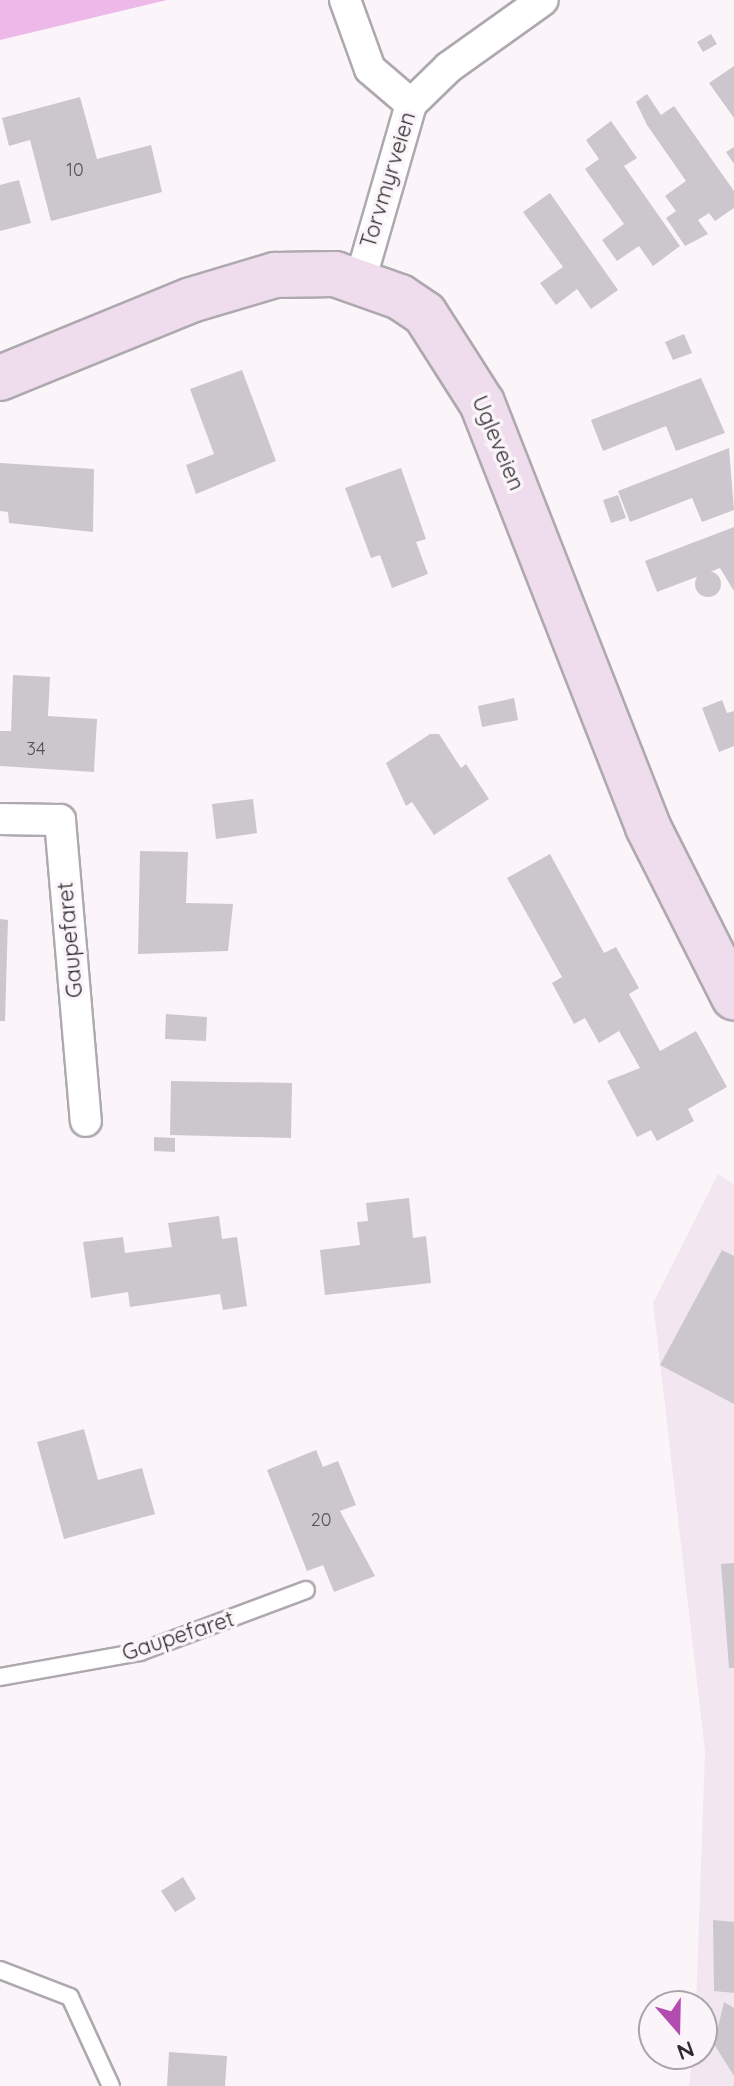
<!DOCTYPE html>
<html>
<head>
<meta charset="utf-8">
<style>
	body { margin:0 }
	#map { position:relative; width:734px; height:2086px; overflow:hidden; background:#fbf5fa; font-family:Quicksand,sans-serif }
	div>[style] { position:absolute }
	.built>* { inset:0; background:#f2e7f1 }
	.green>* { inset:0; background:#edb9e9 }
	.building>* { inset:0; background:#ccc7cc }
	.round { border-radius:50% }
	.roads { filter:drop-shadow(2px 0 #aea9ae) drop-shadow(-2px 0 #aea9ae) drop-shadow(0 2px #aea9ae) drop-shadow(0 -2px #aea9ae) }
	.lane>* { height:16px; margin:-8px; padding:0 8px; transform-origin:8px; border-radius:8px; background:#fff }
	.street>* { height:30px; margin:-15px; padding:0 15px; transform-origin:15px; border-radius:15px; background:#fff }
	.secondary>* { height:44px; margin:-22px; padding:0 22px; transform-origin:22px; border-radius:22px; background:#efddee }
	span { translate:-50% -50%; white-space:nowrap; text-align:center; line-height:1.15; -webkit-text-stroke:7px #fbf5fa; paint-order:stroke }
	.number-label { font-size:18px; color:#565356 }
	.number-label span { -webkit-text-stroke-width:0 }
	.street-label { font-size:22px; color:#2e2c2e }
	.north { position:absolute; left:638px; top:1990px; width:80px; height:80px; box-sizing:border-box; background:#fbf5fa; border:2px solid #a9a5a8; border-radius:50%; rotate:160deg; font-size:22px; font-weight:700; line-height:32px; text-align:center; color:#2e2c2e }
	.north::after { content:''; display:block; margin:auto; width:28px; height:36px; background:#b34cb0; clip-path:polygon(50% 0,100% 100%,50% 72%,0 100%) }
</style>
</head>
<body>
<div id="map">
	<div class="built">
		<div style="clip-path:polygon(718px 1174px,734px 1184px,734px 2086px,689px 2086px,693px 2054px,702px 2054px,702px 2006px,696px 2006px,705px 1751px,653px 1303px)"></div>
	</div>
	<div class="green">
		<div style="clip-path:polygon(0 0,167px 0,0 40px)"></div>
	</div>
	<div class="building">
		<div style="clip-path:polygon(711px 34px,717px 44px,703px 52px,697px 42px)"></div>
		<div style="clip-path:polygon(734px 66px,734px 118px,709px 83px)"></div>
		<div style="clip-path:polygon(647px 94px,661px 115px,674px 106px,734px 191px,734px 208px,715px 221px,709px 213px,698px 220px,708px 234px,685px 246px,666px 218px,676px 211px,665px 196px,686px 181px,647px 125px,636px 102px)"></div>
		<div style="clip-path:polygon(80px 97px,97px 159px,151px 145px,162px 192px,51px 221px,30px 140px,9px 146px,2px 118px)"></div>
		<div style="clip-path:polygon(611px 121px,637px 158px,624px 166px,680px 246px,653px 266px,639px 246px,617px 261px,602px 240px,624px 224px,585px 169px,599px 159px,586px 140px)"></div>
		<div style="clip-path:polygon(734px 147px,734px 164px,726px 152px)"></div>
		<div style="clip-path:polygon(19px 180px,31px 223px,0 231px,0 185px)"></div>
		<div style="clip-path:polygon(550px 193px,618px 290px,591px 309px,577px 289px,556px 305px,540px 283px,563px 267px,523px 212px)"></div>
		<div style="clip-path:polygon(684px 334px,692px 353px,673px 360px,665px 342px)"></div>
		<div style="clip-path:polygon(242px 370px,276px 461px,196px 494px,186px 465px,214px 454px,190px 389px)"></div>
		<div style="clip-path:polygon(701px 378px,725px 433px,676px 451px,666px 426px,603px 451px,591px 420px)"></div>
		<div style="clip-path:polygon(729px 448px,734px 510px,702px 522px,692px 498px,630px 522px,618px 491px)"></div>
		<div style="clip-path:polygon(0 463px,94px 469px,93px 532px,9px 523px,8px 512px,0 511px)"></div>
		<div style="clip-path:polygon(401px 468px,426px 539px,416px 542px,428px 574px,392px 588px,380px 555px,371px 558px,345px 488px)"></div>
		<div style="clip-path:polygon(618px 495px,626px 518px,611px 523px,603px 500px)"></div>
		<div style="clip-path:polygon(734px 527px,734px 591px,720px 568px,657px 592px,645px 561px)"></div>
		<div class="round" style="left:695px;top:571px;width:26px;height:26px"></div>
		<div style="clip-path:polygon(13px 675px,50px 677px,48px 716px,97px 719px,94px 772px,0 766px,0 731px,11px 731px)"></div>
		<div style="clip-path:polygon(514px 698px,518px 720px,482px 727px,478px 706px)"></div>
		<div style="clip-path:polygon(722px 700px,727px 713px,734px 711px,734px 746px,719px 752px,702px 708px)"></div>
		<div style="clip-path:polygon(430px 734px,439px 734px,461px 768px,466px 764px,489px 799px,434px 835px,412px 802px,406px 806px,386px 763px)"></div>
		<div style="clip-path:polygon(253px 799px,257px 833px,216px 839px,212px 804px)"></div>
		<div style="clip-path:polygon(140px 851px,188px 852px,186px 903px,233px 904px,228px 951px,138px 954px)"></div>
		<div style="clip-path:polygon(550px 854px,604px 953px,616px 947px,639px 988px,629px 994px,660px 1051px,696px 1031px,727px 1087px,688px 1109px,694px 1121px,657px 1141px,651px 1130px,637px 1137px,607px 1081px,640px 1068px,619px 1031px,599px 1043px,585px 1018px,574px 1024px,552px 983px,562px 977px,507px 878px)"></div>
		<div style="clip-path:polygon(0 919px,8px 920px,5px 1021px,0 1021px)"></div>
		<div style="clip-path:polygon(166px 1014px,207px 1017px,206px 1041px,165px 1039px)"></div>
		<div style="clip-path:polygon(171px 1081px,292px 1083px,291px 1138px,170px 1135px)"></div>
		<div style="clip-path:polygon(154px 1137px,175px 1138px,175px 1152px,154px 1151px)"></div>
		<div style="clip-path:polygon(409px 1198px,413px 1238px,426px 1236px,431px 1283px,325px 1295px,320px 1250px,360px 1245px,357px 1222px,368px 1221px,366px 1203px)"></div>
		<div style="clip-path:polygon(219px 1216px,222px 1239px,237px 1237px,247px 1306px,223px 1310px,220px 1294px,130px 1307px,128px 1292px,91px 1298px,83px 1242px,123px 1237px,125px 1253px,172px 1247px,168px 1223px)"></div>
		<div style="clip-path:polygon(722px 1250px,734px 1256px,734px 1404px,660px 1365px)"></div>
		<div style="clip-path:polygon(84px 1429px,98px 1480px,142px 1468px,155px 1514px,64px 1539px,37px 1442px)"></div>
		<div style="clip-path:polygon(316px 1450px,323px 1467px,338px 1461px,356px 1505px,340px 1511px,375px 1576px,334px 1592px,323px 1565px,307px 1571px,267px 1470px)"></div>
		<div style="clip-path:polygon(734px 1563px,734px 1668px,729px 1668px,721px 1564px)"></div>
		<div style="clip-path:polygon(183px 1877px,196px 1899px,175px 1912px,161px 1891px)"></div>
		<div style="clip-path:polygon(713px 1920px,734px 1922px,734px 1993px,714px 1991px)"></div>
		<div style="clip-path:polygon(724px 2002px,734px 2008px,734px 2076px,714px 2044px)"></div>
		<div style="clip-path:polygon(169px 2052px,227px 2056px,225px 2086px,167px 2086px)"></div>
	</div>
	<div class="roads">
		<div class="lane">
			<div style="left:0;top:1677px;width:142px;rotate:-10.1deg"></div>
			<div style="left:140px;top:1652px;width:177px;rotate:-20.5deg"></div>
			<div style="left:0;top:1970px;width:75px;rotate:21.1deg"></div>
			<div style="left:70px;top:1997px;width:98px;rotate:65.3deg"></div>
		</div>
		<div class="street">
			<div style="left:345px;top:0;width:73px;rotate:70.1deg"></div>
			<div style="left:370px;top:69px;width:54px;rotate:40.5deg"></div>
			<div style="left:360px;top:281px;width:184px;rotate:-73.9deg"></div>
			<div style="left:411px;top:104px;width:53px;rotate:-44.2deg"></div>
			<div style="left:449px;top:67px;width:115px;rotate:-35.5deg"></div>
			<div style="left:0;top:819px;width:60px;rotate:1deg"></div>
			<div style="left:60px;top:820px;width:302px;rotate:85.1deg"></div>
		</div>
		<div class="secondary">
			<div style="left:0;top:378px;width:206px;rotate:-22.2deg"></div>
			<div style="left:191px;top:300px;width:88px;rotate:-16.6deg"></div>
			<div style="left:275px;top:275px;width:60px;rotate:-1deg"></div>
			<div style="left:335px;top:274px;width:69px;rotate:19.5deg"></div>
			<div style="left:400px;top:297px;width:30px;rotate:34deg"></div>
			<div style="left:425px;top:314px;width:106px;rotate:57.4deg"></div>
			<div style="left:482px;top:403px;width:455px;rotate:68.6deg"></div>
			<div style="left:648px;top:827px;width:191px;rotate:63.2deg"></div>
		</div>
	</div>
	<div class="number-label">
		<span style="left:75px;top:170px">10</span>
		<span style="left:36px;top:749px">34</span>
		<span style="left:321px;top:1520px">20</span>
	</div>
	<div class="street-label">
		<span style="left:388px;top:180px;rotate:-73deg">Torvmyrveien</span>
		<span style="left:498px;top:443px;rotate:67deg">Ugleveien</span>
		<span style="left:70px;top:940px;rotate:-95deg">Gaupefaret</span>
		<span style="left:178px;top:1636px;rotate:-18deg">Gaupefaret</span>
	</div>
	<div class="north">N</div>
</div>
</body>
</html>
